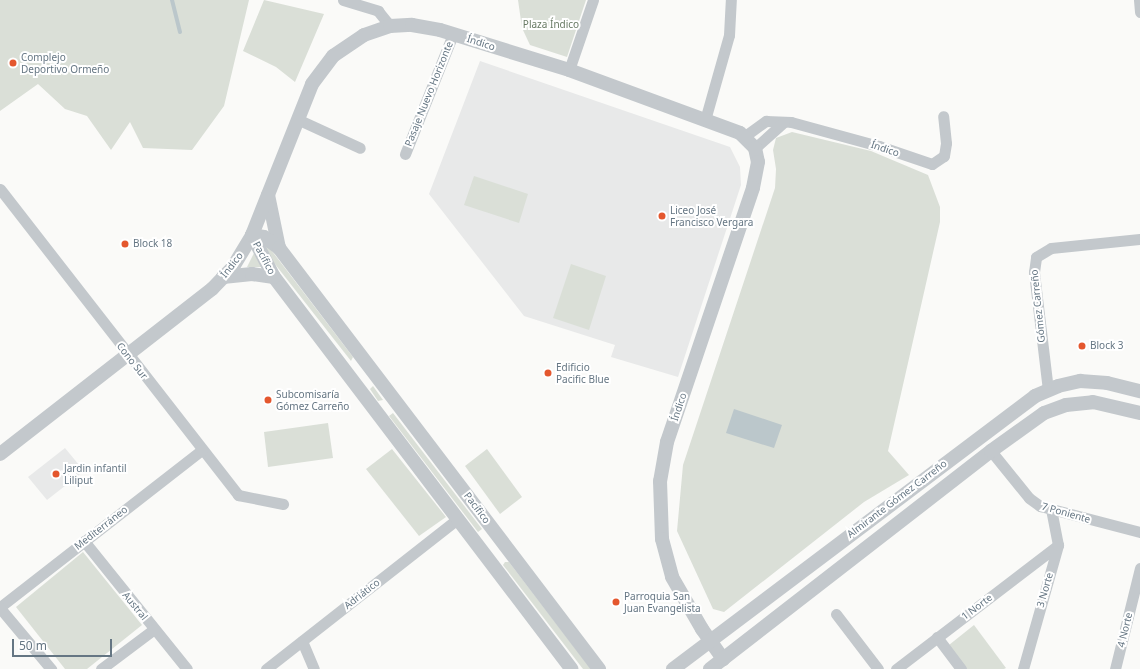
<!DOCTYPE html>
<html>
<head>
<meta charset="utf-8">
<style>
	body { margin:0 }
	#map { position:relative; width:1140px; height:669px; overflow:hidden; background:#fafaf8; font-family:"Noto Sans",sans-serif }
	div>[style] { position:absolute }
	.built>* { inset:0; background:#e8e9e9 }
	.green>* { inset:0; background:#dadfd7 }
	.water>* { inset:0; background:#bbc7cb }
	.stream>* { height:4px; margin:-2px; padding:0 2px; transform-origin:2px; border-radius:2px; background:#bbc7cb }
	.minor>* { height:11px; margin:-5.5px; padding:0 5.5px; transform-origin:5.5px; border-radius:5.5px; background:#c3c8cc }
	.tertiary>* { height:14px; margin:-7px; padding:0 7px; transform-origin:7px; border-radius:7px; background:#c3c8cc }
	.dots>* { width:11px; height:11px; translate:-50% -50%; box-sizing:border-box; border:2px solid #fff; border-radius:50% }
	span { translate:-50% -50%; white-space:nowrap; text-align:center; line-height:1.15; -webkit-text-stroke:4px #fff; paint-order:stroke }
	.park-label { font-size:10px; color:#687a64 }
	.street-label { font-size:10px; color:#657683 }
	.poi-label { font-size:10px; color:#657683 }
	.left { translate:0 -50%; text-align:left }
	.scale { position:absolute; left:12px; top:639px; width:100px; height:18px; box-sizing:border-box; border:2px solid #657683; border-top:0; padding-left:5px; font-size:12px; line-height:14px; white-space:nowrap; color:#657683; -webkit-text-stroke:3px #fff; paint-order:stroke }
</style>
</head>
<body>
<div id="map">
	<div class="built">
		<div style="clip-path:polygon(480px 61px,730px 147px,740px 167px,741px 185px,678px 377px,611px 357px,615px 345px,524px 316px,429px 194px)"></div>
		<div style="clip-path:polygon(65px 448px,84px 471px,47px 500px,28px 477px)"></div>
	</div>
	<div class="green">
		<div style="clip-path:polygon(0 0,249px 0,224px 106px,192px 150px,143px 148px,130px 122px,111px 150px,87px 116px,65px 109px,38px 84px,0 111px)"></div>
		<div style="clip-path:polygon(264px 0,324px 14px,295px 82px,276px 67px,243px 51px)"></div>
		<div style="clip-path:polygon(518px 0,586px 0,567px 57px,530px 45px,522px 28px)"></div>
		<div style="clip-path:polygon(792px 132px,871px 151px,928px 175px,940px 207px,940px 222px,888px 451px,909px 475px,864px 502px,724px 612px,713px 609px,677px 531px,683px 465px,775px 188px,776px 169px,773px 150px,776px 138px)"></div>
		<div style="clip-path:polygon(474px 176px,528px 194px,519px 223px,464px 205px)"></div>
		<div style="clip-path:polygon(265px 242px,353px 357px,351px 361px,260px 245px)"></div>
		<div style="clip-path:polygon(254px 253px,263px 267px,247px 267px)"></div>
		<div style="clip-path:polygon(571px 264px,606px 276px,589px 330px,553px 318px)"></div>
		<div style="clip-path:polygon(373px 386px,383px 400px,378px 401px,370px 389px)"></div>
		<div style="clip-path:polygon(393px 413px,482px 529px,478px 532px,389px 416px)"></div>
		<div style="clip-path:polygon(328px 423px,333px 458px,268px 467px,264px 432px)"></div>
		<div style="clip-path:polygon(392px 449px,446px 517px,419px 536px,366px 469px)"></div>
		<div style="clip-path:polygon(487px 449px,522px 497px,500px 514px,465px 466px)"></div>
		<div style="clip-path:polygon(83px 552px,142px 625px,87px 669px,65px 669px,16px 607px)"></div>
		<div style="clip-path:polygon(505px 562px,509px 562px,591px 669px,583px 669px,503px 565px)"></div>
		<div style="clip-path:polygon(974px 625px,1006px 668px,1004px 669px,967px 669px,949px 645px)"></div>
	</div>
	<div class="water">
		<div style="clip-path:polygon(734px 409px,782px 425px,774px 448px,726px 433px)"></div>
	</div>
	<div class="stream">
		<div style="left:172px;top:0;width:33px;rotate:76deg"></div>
	</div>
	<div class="minor">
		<div style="left:343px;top:0;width:37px;rotate:17deg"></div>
		<div style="left:378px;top:11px;width:19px;rotate:51deg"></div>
		<div style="left:1139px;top:0;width:12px;rotate:85deg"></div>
		<div style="left:569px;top:70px;width:74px;rotate:-71.1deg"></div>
		<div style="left:297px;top:119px;width:69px;rotate:24.7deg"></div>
		<div style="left:705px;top:120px;width:88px;rotate:-74.2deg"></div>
		<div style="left:729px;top:35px;width:35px;rotate:-87deg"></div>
		<div style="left:745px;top:136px;width:26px;rotate:-36deg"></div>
		<div style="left:766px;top:121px;width:25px;rotate:2deg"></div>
		<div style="left:791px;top:122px;width:91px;rotate:15.3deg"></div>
		<div style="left:879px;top:146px;width:56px;rotate:18.8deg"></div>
		<div style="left:932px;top:164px;width:14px;rotate:-34deg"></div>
		<div style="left:944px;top:156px;width:13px;rotate:-81deg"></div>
		<div style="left:946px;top:143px;width:27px;rotate:-96deg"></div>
		<div style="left:755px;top:148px;width:39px;rotate:-42deg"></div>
		<div style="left:405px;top:154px;width:129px;rotate:-68.2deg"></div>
		<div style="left:0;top:189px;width:388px;rotate:52.1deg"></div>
		<div style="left:238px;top:495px;width:46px;rotate:11.3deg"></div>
		<div style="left:1048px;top:390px;width:119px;rotate:-96.8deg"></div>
		<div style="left:1034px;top:272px;width:15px;rotate:-82deg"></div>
		<div style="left:1036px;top:257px;width:17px;rotate:-31deg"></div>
		<div style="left:1051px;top:248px;width:89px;rotate:-5.8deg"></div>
		<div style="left:991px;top:451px;width:60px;rotate:51deg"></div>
		<div style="left:1029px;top:498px;width:14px;rotate:36deg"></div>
		<div style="left:1040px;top:506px;width:103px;rotate:14.6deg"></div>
		<div style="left:84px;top:541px;width:164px;rotate:51.2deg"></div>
		<div style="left:0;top:607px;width:256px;rotate:-37.9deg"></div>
		<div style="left:0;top:608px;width:80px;rotate:50.1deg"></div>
		<div style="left:836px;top:614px;width:69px;rotate:52.6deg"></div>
		<div style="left:937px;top:637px;width:40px;rotate:53deg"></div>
		<div style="left:302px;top:641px;width:30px;rotate:67deg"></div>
		<div style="left:101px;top:669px;width:66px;rotate:-37deg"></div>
		<div style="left:266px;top:669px;width:243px;rotate:-38.1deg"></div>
		<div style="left:896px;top:669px;width:204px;rotate:-37.4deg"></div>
		<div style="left:1023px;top:669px;width:129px;rotate:-74.2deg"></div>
		<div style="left:1058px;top:545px;width:36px;rotate:-101deg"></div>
		<div style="left:1115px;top:669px;width:104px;rotate:-76.1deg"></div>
	</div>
	<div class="tertiary">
		<div style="left:268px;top:195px;width:54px;rotate:78.3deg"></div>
		<div style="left:252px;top:235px;width:12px;rotate:9deg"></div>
		<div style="left:264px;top:237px;width:19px;rotate:36deg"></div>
		<div style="left:279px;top:248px;width:529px;rotate:52.76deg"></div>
		<div style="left:252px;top:235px;width:47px;rotate:62.4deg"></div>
		<div style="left:274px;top:277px;width:492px;rotate:52.8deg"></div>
		<div style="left:223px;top:277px;width:29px;rotate:-6deg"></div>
		<div style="left:252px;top:274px;width:22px;rotate:8deg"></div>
		<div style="left:0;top:454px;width:269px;rotate:-37.9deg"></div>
		<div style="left:212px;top:289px;width:30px;rotate:-46deg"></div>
		<div style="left:233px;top:267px;width:37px;rotate:-59deg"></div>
		<div style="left:252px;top:235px;width:162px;rotate:-68.3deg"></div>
		<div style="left:312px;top:84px;width:35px;rotate:-53deg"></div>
		<div style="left:333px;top:56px;width:37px;rotate:-34deg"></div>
		<div style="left:364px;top:35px;width:28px;rotate:-19deg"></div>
		<div style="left:390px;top:26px;width:22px;rotate:-3deg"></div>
		<div style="left:412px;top:25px;width:28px;rotate:10deg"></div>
		<div style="left:440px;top:30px;width:135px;rotate:17.2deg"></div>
		<div style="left:569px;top:70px;width:182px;rotate:20.2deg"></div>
		<div style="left:740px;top:133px;width:21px;rotate:45deg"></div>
		<div style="left:755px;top:148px;width:14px;rotate:78deg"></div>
		<div style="left:758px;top:162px;width:26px;rotate:101deg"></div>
		<div style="left:753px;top:188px;width:268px;rotate:108.7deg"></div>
		<div style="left:667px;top:442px;width:40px;rotate:100deg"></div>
		<div style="left:660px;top:481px;width:58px;rotate:88deg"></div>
		<div style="left:662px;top:539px;width:39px;rotate:75deg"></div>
		<div style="left:672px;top:577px;width:60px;rotate:60deg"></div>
		<div style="left:702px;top:629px;width:37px;rotate:55deg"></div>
		<div style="left:673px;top:669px;width:453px;rotate:-37deg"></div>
		<div style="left:1035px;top:396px;width:25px;rotate:-23deg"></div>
		<div style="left:1058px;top:386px;width:23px;rotate:-13deg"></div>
		<div style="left:1080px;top:381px;width:27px;rotate:4deg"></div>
		<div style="left:1107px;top:383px;width:34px;rotate:14deg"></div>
		<div style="left:710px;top:669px;width:356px;rotate:-37.8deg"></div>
		<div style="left:991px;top:451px;width:65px;rotate:-35.6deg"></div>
		<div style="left:1044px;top:413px;width:23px;rotate:-20deg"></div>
		<div style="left:1066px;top:405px;width:27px;rotate:-6deg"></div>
		<div style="left:1093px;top:402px;width:48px;rotate:13.2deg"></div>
	</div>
	<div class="dots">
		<div style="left:13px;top:63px;background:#e4572e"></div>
		<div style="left:662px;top:216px;background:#e4572e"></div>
		<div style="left:125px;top:244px;background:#e4572e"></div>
		<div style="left:1082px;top:346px;background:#e4572e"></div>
		<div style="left:548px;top:373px;background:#e4572e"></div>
		<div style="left:268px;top:400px;background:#e4572e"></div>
		<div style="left:56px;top:474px;background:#e4572e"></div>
		<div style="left:616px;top:602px;background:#e4572e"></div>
	</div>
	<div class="park-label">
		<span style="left:551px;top:25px">Plaza Índico</span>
	</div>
	<div class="street-label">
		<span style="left:481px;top:43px;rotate:18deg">Índico</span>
		<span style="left:429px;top:94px;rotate:-68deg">Pasaje Nuevo Horizonte</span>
		<span style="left:885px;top:149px;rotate:19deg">Índico</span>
		<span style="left:264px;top:258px;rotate:62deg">Pacífico</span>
		<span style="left:232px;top:265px;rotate:-52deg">Índico</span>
		<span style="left:1038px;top:306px;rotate:-96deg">Gómez Carreño</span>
		<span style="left:132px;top:361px;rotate:52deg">Cono Sur</span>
		<span style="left:679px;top:407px;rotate:-71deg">Índico</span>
		<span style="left:897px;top:499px;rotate:-37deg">Almirante Gómez Carreño</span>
		<span style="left:477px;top:508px;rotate:53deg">Pacífico</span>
		<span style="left:1066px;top:513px;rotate:16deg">7 Poniente</span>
		<span style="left:101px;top:528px;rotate:-38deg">Mediterráneo</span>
		<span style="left:1045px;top:590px;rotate:-74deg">3 Norte</span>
		<span style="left:362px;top:594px;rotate:-38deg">Adriático</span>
		<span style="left:135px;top:606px;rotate:51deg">Austral</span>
		<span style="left:977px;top:607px;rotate:-37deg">1 Norte</span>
		<span style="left:1125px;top:630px;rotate:-76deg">4 Norte</span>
	</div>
	<div class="poi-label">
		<span class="left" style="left:21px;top:63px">Complejo<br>Deportivo Ormeño</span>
		<span class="left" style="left:670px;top:216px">Liceo José<br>Francisco Vergara</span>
		<span class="left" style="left:133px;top:244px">Block 18</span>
		<span class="left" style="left:1090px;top:346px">Block 3</span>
		<span class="left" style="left:556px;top:373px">Edificio<br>Pacific Blue</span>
		<span class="left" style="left:276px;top:400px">Subcomisaría<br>Gómez Carreño</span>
		<span class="left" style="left:64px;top:474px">Jardin infantil<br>Liliput</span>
		<span class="left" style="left:624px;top:602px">Parroquia San<br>Juan Evangelista</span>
	</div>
	<div class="scale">50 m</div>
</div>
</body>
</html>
